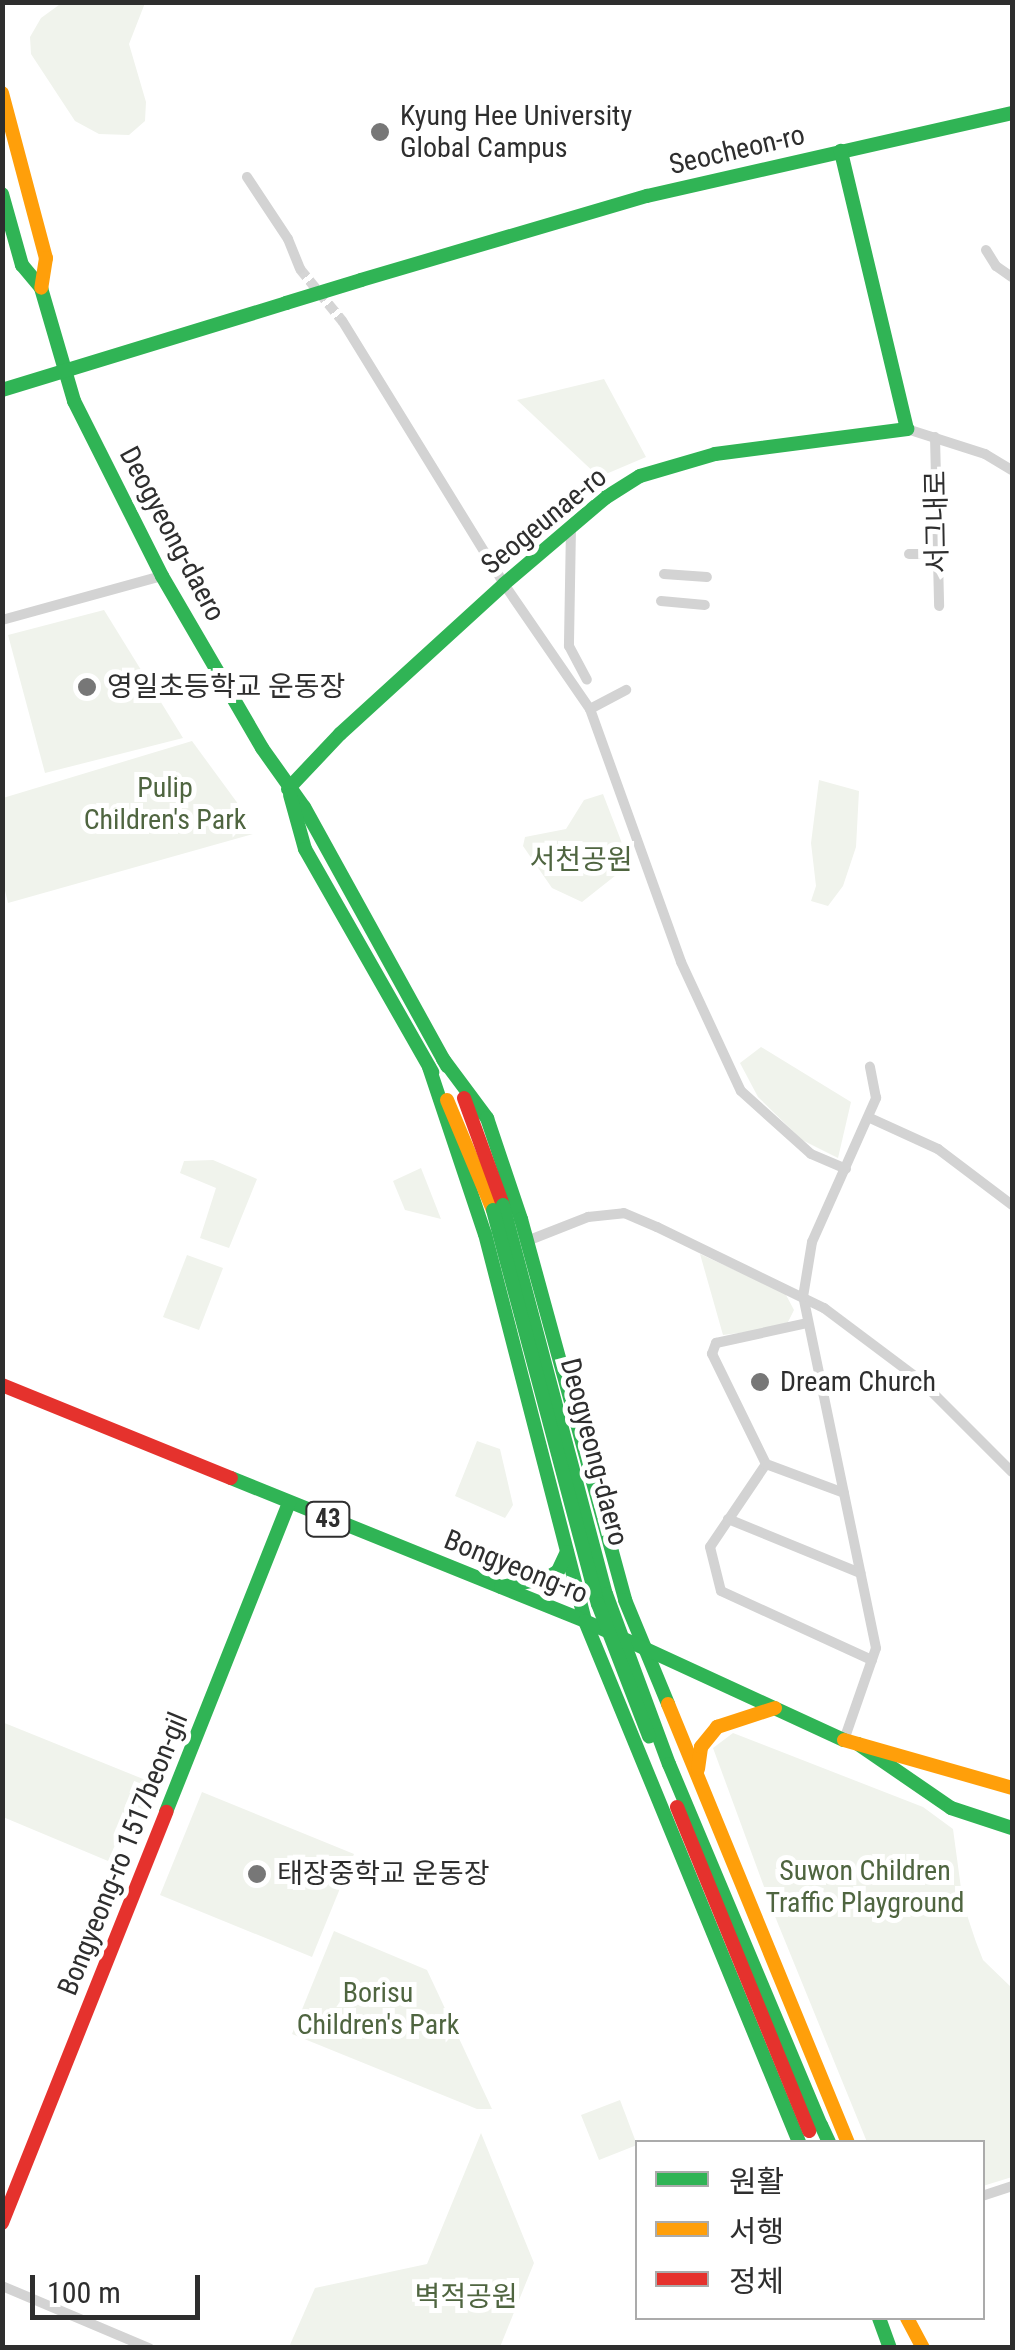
<!DOCTYPE html>
<html>
<head>
<meta charset="utf-8">
<style>
	body { margin:0 }
	#map { position:relative; width:1015px; height:2350px; overflow:hidden; background:#fff; font-family:"Roboto Condensed","Noto Sans KR",sans-serif }
	div>[style] { position:absolute }
	.green>* { inset:0; background:#f0f3ec }
	.street-tunnel>* { height:10px; margin-top:-5px; transform-origin:0; background:repeating-linear-gradient(90deg,#d5d5d5 0 10px,transparent 0 15px) }
	.street>* { height:10px; margin:-5px; padding:0 5px; transform-origin:5px; border-radius:5px; background:#d3d3d3 }
	.fast>* { height:14px; margin:-7px; padding:0 7px; transform-origin:7px; border-radius:7px; background:#30b455 }
	.slow>* { height:14px; margin:-7px; padding:0 7px; transform-origin:7px; border-radius:7px; background:#ff9f0a }
	.jam>* { height:14px; margin:-7px; padding:0 7px; transform-origin:7px; border-radius:7px; background:#e5322d }
	.fast-bridge>* { height:14px; margin:-7px; padding:0 7px; transform-origin:7px; border-radius:7px; background:#30b455 }
	.jam-bridge>* { height:14px; margin:-7px; padding:0 7px; transform-origin:7px; border-radius:7px; background:#e5322d }
	.dots>* { width:28px; height:28px; translate:-50% -50%; box-sizing:border-box; border:5px solid #fff; border-radius:50% }
	span { translate:-50% -50%; white-space:nowrap; text-align:center; line-height:1.15; -webkit-text-stroke:10px #fff; paint-order:stroke }
	.shield-label span { padding:2px 8px; background:#fff; border:2px solid; border-radius:8px; -webkit-text-stroke-width:0 }
	.shield-label { font-size:25px; color:#2e2e2e; font-weight:700 }
	.poi-label { font-size:28px; color:#2e2e2e }
	.left { translate:0 -50%; text-align:left }
	.street-label { font-size:28px; color:#2e2e2e }
	.park-label { font-size:28px; color:#4f6540 }
	.frame { position:absolute; inset:0; border:5px solid #2e2e2e; pointer-events:none }
	.legend { position:absolute; left:635px; top:2140px; width:350px; height:180px; box-sizing:border-box; background:#fff; border:2px solid #ababab; margin:0; padding:12px 18px; list-style:none; font-size:30px; color:#2e2e2e }
	.legend li { display:flex; align-items:center; gap:20px; height:50px }
	.legend b { width:50px; border:2px solid #ababab }
	.scale { position:absolute; left:30px; top:2275px; width:170px; height:45px; box-sizing:border-box; border:5px solid #2e2e2e; border-top:0; padding-left:12px; font-size:30px; line-height:35px; white-space:nowrap; color:#2e2e2e; -webkit-text-stroke:8px #fff; paint-order:stroke }
</style>
</head>
<body>
<div id="map">
	<div class="green">
		<div style="clip-path:polygon(63px 2px,145px 3px,129px 44px,146px 102px,145px 121px,129px 135px,99px 134px,75px 121px,31px 54px,30px 37px,41px 18px)"></div>
		<div style="clip-path:polygon(604px 379px,646px 457px,599px 477px,517px 400px)"></div>
		<div style="clip-path:polygon(104px 610px,183px 738px,45px 773px,8px 635px)"></div>
		<div style="clip-path:polygon(192px 741px,244px 812px,253px 834px,8px 903px,3px 882px,3px 798px)"></div>
		<div style="clip-path:polygon(819px 780px,859px 791px,856px 847px,843px 886px,828px 906px,811px 901px,816px 886px,811px 843px)"></div>
		<div style="clip-path:polygon(603px 794px,630px 864px,582px 902px,552px 888px,523px 846px,525px 837px,566px 829px,584px 800px)"></div>
		<div style="clip-path:polygon(761px 1047px,851px 1102px,838px 1158px,802px 1140px,758px 1097px,740px 1063px)"></div>
		<div style="clip-path:polygon(213px 1160px,257px 1179px,229px 1248px,200px 1238px,216px 1188px,180px 1173px,184px 1161px)"></div>
		<div style="clip-path:polygon(421px 1168px,441px 1219px,405px 1210px,393px 1181px)"></div>
		<div style="clip-path:polygon(700px 1254px,785px 1293px,794px 1310px,788px 1322px,792px 1326px,723px 1335px)"></div>
		<div style="clip-path:polygon(187px 1255px,223px 1268px,199px 1330px,163px 1317px)"></div>
		<div style="clip-path:polygon(477px 1441px,500px 1449px,513px 1505px,505px 1518px,455px 1496px)"></div>
		<div style="clip-path:polygon(2px 1722px,158px 1785px,145px 1818px,125px 1822px,108px 1861px,3px 1817px)"></div>
		<div style="clip-path:polygon(733px 1733px,923px 1807px,953px 1829px,963px 1903px,976px 1942px,983px 1960px,1012px 1988px,1012px 2177px,983px 2186px,982px 2142px,867px 2142px,774px 1914px,713px 1748px)"></div>
		<div style="clip-path:polygon(202px 1792px,354px 1854px,312px 1957px,160px 1895px)"></div>
		<div style="clip-path:polygon(334px 1931px,427px 1970px,492px 2109px,477px 2109px,292px 2034px)"></div>
		<div style="clip-path:polygon(620px 2100px,637px 2145px,599px 2160px,581px 2115px)"></div>
		<div style="clip-path:polygon(481px 2133px,534px 2263px,500px 2347px,289px 2347px,315px 2288px,427px 2264px)"></div>
	</div>
	<div class="street-tunnel">
		<div style="left:300px;top:269px;width:68px;rotate:50.9deg"></div>
	</div>
	<div class="street">
		<div style="left:247px;top:177px;width:74px;rotate:56.5deg"></div>
		<div style="left:288px;top:239px;width:32px;rotate:68deg"></div>
		<div style="left:986px;top:250px;width:19px;rotate:58deg"></div>
		<div style="left:996px;top:266px;width:19px;rotate:35deg"></div>
		<div style="left:343px;top:322px;width:308px;rotate:58.4deg"></div>
		<div style="left:504px;top:584px;width:152px;rotate:55.5deg"></div>
		<div style="left:590px;top:709px;width:269px;rotate:70.2deg"></div>
		<div style="left:681px;top:962px;width:142px;rotate:65.1deg"></div>
		<div style="left:741px;top:1091px;width:94px;rotate:42deg"></div>
		<div style="left:811px;top:1154px;width:38px;rotate:23deg"></div>
		<div style="left:907px;top:429px;width:82px;rotate:17.8deg"></div>
		<div style="left:985px;top:454px;width:31px;rotate:31deg"></div>
		<div style="left:935px;top:437px;width:169px;rotate:88.6deg"></div>
		<div style="left:571px;top:527px;width:119px;rotate:91deg"></div>
		<div style="left:569px;top:646px;width:38px;rotate:62deg"></div>
		<div style="left:909px;top:554px;width:29px"></div>
		<div style="left:664px;top:574px;width:43px;rotate:4deg"></div>
		<div style="left:661px;top:601px;width:44px;rotate:5.2deg"></div>
		<div style="left:2px;top:620px;width:166px;rotate:-15.4deg"></div>
		<div style="left:590px;top:709px;width:41px;rotate:-27.8deg"></div>
		<div style="left:870px;top:1118px;width:75px;rotate:24.5deg"></div>
		<div style="left:938px;top:1149px;width:93px;rotate:37.1deg"></div>
		<div style="left:527px;top:1241px;width:66px;rotate:-21.5deg"></div>
		<div style="left:588px;top:1217px;width:36px;rotate:-6deg"></div>
		<div style="left:624px;top:1213px;width:36px;rotate:23deg"></div>
		<div style="left:657px;top:1227px;width:186px;rotate:25.9deg"></div>
		<div style="left:824px;top:1308px;width:120px;rotate:36.9deg"></div>
		<div style="left:920px;top:1380px;width:130px;rotate:45deg"></div>
		<div style="left:766px;top:1464px;width:100px;rotate:124deg"></div>
		<div style="left:710px;top:1547px;width:45px;rotate:76deg"></div>
		<div style="left:721px;top:1591px;width:166px;rotate:24.6deg"></div>
		<div style="left:766px;top:1464px;width:123px;rotate:-116.1deg"></div>
		<div style="left:712px;top:1354px;width:12px;rotate:-70deg"></div>
		<div style="left:716px;top:1343px;width:94px;rotate:-12.3deg"></div>
		<div style="left:766px;top:1464px;width:83px;rotate:20.4deg"></div>
		<div style="left:728px;top:1519px;width:143px;rotate:22.2deg"></div>
		<div style="left:844px;top:1740px;width:97px;rotate:-70.8deg"></div>
		<div style="left:876px;top:1648px;width:359px;rotate:-101.7deg"></div>
		<div style="left:803px;top:1297px;width:56px;rotate:-80.7deg"></div>
		<div style="left:812px;top:1242px;width:158px;rotate:-66deg"></div>
		<div style="left:876px;top:1098px;width:32px;rotate:-101deg"></div>
		<div style="left:982px;top:2196px;width:32px;rotate:-18deg"></div>
		<div style="left:2px;top:2286px;width:160px;rotate:22.9deg"></div>
	</div>
	<div class="fast">
		<div style="left:2px;top:194px;width:74px;rotate:74.3deg"></div>
		<div style="left:22px;top:265px;width:30px;rotate:50deg"></div>
		<div style="left:41px;top:288px;width:118px;rotate:73.7deg"></div>
		<div style="left:74px;top:401px;width:196px;rotate:63.3deg"></div>
		<div style="left:162px;top:576px;width:199px;rotate:59.8deg"></div>
		<div style="left:262px;top:748px;width:72px;rotate:54.6deg"></div>
		<div style="left:304px;top:807px;width:296px;rotate:61.1deg"></div>
		<div style="left:361px;top:280px;width:298px;rotate:-16.4deg"></div>
		<div style="left:647px;top:196px;width:374px;rotate:-12.8deg"></div>
		<div style="left:2px;top:390px;width:297px;rotate:-17deg"></div>
		<div style="left:288px;top:789px;width:76px;rotate:-46.6deg"></div>
		<div style="left:340px;top:734px;width:222px;rotate:-42.4deg"></div>
		<div style="left:504px;top:584px;width:133px;rotate:-40.4deg"></div>
		<div style="left:605px;top:498px;width:41px;rotate:-32.2deg"></div>
		<div style="left:640px;top:476px;width:78px;rotate:-16.3deg"></div>
		<div style="left:715px;top:454px;width:194px;rotate:-7.4deg"></div>
		<div style="left:907px;top:429px;width:286px;rotate:-103.4deg"></div>
		<div style="left:290px;top:795px;width:56px;rotate:74.5deg"></div>
		<div style="left:305px;top:849px;width:257px;rotate:60.3deg"></div>
		<div style="left:443px;top:1059px;width:74px;rotate:53.3deg"></div>
		<div style="left:487px;top:1118px;width:107px;rotate:71.4deg"></div>
		<div style="left:521px;top:1219px;width:395px;rotate:74.7deg"></div>
		<div style="left:625px;top:1600px;width:113px;rotate:67.5deg"></div>
		<div style="left:429px;top:1067px;width:176px;rotate:71.5deg"></div>
		<div style="left:485px;top:1234px;width:400px;rotate:75.5deg"></div>
		<div style="left:585px;top:1621px;width:563px;rotate:67.67deg"></div>
		<div style="left:231px;top:1478px;width:382px;rotate:22deg"></div>
		<div style="left:585px;top:1621px;width:285px;rotate:24.7deg"></div>
		<div style="left:501px;top:1587px;width:47px;rotate:-11.1deg"></div>
		<div style="left:547px;top:1578px;width:13px;rotate:-32deg"></div>
		<div style="left:558px;top:1571px;width:21px;rotate:-65deg"></div>
		<div style="left:858px;top:1744px;width:113px;rotate:34.5deg"></div>
		<div style="left:951px;top:1808px;width:64px;rotate:18.2deg"></div>
		<div style="left:166px;top:1812px;width:333px;rotate:-68.3deg"></div>
		<div style="left:821px;top:2125px;width:19px;rotate:65deg"></div>
		<div style="left:879px;top:2318px;width:32px;rotate:70deg"></div>
	</div>
	<div class="slow">
		<div style="left:2px;top:93px;width:171px;rotate:75.1deg"></div>
		<div style="left:46px;top:258px;width:30px;rotate:99deg"></div>
		<div style="left:447px;top:1100px;width:119px;rotate:67.3deg"></div>
		<div style="left:668px;top:1704px;width:474px;rotate:67.7deg"></div>
		<div style="left:844px;top:1740px;width:175px;rotate:15.9deg"></div>
		<div style="left:698px;top:1769px;width:22px;rotate:-82deg"></div>
		<div style="left:701px;top:1747px;width:26px;rotate:-51deg"></div>
		<div style="left:717px;top:1727px;width:61px;rotate:-18.1deg"></div>
		<div style="left:907px;top:2318px;width:34px;rotate:62deg"></div>
	</div>
	<div class="jam">
		<div style="left:464px;top:1098px;width:114px;rotate:70deg"></div>
		<div style="left:2px;top:1385px;width:247px;rotate:22.1deg"></div>
		<div style="left:2px;top:2223px;width:443px;rotate:-68.2deg"></div>
	</div>
	<div class="fast-bridge">
		<div style="left:286px;top:303px;width:78px;rotate:-17deg"></div>
		<div style="left:503px;top:1205px;width:402px;rotate:75.2deg"></div>
		<div style="left:606px;top:1594px;width:181px;rotate:69.7deg"></div>
		<div style="left:669px;top:1764px;width:392px;rotate:67.2deg"></div>
		<div style="left:493px;top:1210px;width:408px;rotate:75.1deg"></div>
		<div style="left:598px;top:1604px;width:142px;rotate:68.9deg"></div>
	</div>
	<div class="jam-bridge">
		<div style="left:677px;top:1807px;width:350px;rotate:67.8deg"></div>
	</div>
	<div class="dots">
		<div style="left:380px;top:132px;background:#777"></div>
		<div style="left:87px;top:687px;background:#777"></div>
		<div style="left:760px;top:1382px;background:#777"></div>
		<div style="left:257px;top:1874px;background:#777"></div>
	</div>
	<div class="shield-label">
		<span style="left:328px;top:1519px">43</span>
	</div>
	<div class="poi-label">
		<span class="left" style="left:400px;top:132px">Kyung Hee University<br>Global Campus</span>
		<span class="left" style="left:107px;top:687px">영일초등학교 운동장</span>
		<span class="left" style="left:780px;top:1382px">Dream Church</span>
		<span class="left" style="left:277px;top:1874px">태장중학교 운동장</span>
	</div>
	<div class="street-label">
		<span style="left:737px;top:150px;rotate:-13deg">Seocheon-ro</span>
		<span style="left:544px;top:521px;rotate:-39deg">Seogeunae-ro</span>
		<span style="left:937px;top:522px;rotate:-91deg">서그내로</span>
		<span style="left:172px;top:534px;rotate:62deg">Deogyeong-daero</span>
		<span style="left:594px;top:1452px;rotate:75deg">Deogyeong-daero</span>
		<span style="left:516px;top:1567px;rotate:22deg">Bongyeong-ro</span>
		<span style="left:123px;top:1854px;rotate:-68deg">Bongyeong-ro 1517beon-gil</span>
	</div>
	<div class="park-label">
		<span style="left:165px;top:804px">Pulip<br>Children's Park</span>
		<span style="left:581px;top:860px">서천공원</span>
		<span style="left:865px;top:1887px">Suwon Children<br>Traffic Playground</span>
		<span style="left:378px;top:2009px">Borisu<br>Children's Park</span>
		<span style="left:466px;top:2297px">벽적공원</span>
	</div>
	<div class="frame"></div>
	<ul class="legend">
	<li><b style="height:12px;background:#30b455"></b>원활</li>
	<li><b style="height:12px;background:#ff9f0a"></b>서행</li>
	<li><b style="height:12px;background:#e5322d"></b>정체</li>
	</ul>
	<div class="scale">100 m</div>
</div>
</body>
</html>
